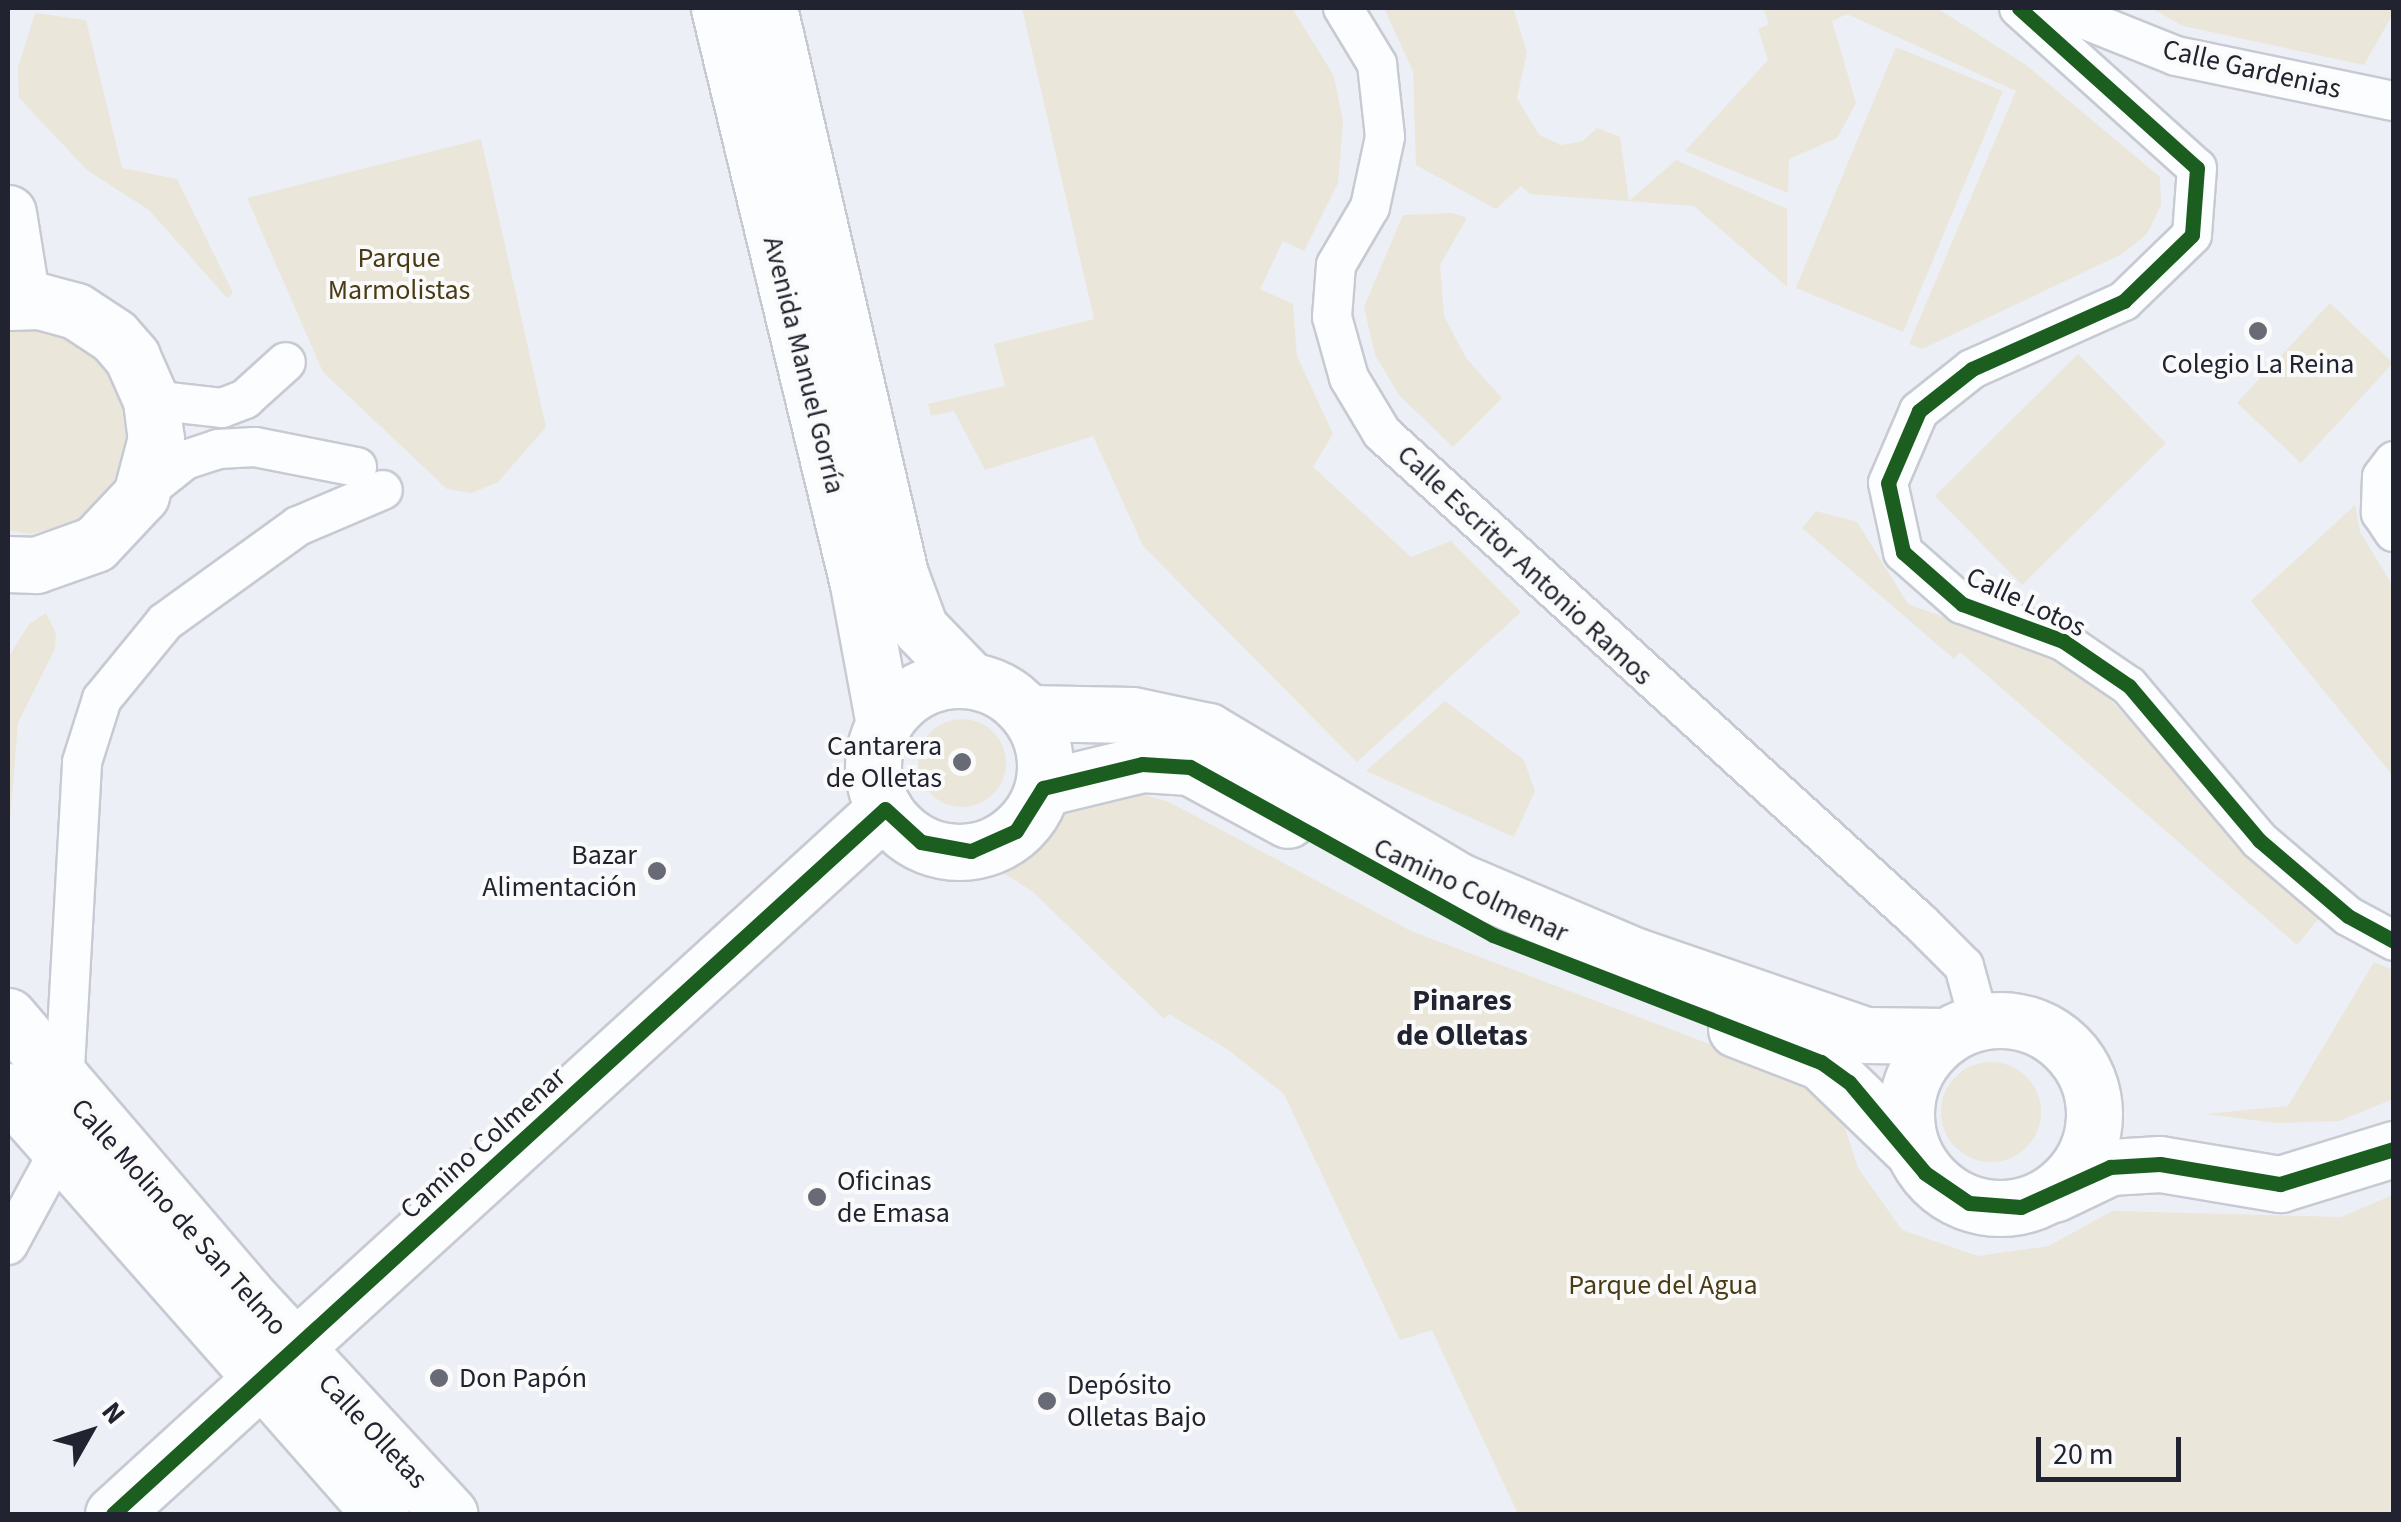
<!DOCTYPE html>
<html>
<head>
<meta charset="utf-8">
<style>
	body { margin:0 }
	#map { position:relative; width:2401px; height:1522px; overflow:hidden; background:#edeff6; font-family:"Source Sans 3",sans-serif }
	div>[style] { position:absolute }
	.green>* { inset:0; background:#eae6d9 }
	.round { border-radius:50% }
	.roads { filter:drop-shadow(2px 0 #c8cad3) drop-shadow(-2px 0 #c8cad3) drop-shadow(0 2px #c8cad3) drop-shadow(0 -2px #c8cad3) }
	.minor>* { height:38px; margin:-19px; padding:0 19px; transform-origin:19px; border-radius:19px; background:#fcfdfe }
	.secondary>* { height:55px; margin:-27.5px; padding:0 27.5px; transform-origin:27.5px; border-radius:27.5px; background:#fcfdfe }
	.secondary>.ring { margin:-27.5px; padding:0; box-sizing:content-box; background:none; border:55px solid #fcfdfe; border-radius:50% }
	.primary>* { height:55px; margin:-27.5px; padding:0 27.5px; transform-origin:27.5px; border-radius:27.5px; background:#fcfdfe }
	.cycleway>* { height:15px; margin:-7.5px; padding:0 7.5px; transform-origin:7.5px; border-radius:7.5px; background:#1b5e20 }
	.dots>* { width:28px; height:28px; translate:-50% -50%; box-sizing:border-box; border:5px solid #fafafa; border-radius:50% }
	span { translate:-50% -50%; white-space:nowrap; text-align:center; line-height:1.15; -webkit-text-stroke:8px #fafafa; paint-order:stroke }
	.street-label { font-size:28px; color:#212330 }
	.park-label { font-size:28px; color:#493c15 }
	.poi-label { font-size:28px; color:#212330 }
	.right { translate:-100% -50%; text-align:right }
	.left { translate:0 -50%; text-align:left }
	.neighbourhood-label { font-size:30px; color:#212330; font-weight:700 }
	.frame { position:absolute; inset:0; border:10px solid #212330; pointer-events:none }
	.north { position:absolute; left:40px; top:1382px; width:100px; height:100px; -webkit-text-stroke:8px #fafafa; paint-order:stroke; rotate:51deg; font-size:28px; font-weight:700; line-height:40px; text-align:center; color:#212330 }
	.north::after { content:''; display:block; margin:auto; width:35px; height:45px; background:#212330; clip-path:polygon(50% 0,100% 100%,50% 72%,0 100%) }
	.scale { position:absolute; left:2036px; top:1437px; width:145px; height:45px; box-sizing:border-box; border:5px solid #212330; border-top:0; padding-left:12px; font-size:30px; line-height:35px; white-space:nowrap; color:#212330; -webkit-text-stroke:8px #fafafa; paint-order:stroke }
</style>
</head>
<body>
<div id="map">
	<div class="green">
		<div style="clip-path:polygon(1022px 8px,1292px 8px,1334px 76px,1343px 122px,1338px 183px,1304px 251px,1283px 241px,1260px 289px,1293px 304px,1297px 356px,1333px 434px,1313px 467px,1411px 557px,1451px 541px,1521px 612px,1357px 762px,1143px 546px,1093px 436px,985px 470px,954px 411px,931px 416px,928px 404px,1005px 386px,994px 344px,1094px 319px)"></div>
		<div style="clip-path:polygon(1384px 8px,1513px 8px,1527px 52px,1517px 98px,1539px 135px,1562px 145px,1583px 141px,1597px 128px,1620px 137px,1629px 201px,1676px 160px,1787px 209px,1787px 287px,1694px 206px,1530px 194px,1521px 186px,1496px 209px,1416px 165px,1413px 71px)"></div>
		<div style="clip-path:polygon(1763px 8px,1937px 8px,2026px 65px,2160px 177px,2161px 205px,2147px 234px,2122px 254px,1922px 349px,1909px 344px,2016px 91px,1847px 14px,1832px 21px,1856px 103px,1837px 138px,1789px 159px,1788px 193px,1685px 151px,1768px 60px,1758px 29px,1769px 24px)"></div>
		<div style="clip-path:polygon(2151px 8px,2393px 8px,2394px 12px,2364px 65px,2183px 26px)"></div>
		<div style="clip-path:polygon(35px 13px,86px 20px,122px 168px,177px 179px,233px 293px,227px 298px,149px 210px,87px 170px,19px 98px,18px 68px)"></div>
		<div style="clip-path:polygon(1896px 47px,2003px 91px,1903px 332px,1796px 288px)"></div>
		<div style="clip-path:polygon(481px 139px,546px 427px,498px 482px,472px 493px,447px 489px,323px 372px,247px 198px)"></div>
		<div style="clip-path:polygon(1452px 213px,1467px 218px,1440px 265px,1444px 316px,1466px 358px,1502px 398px,1453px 447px,1399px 395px,1375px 355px,1364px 307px,1403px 215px)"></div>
		<div style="clip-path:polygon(2330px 303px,2393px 363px,2301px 463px,2237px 403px)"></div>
		<div style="clip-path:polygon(20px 326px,65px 334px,103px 361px,125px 402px,128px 449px,109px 491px,75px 522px,30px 534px,8px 530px,8px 329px)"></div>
		<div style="clip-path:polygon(2078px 354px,2166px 443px,2022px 585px,1935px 496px)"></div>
		<div style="clip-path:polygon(2355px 505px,2360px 532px,2393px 586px,2393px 776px,2251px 601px)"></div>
		<div style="clip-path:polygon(1816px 511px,1857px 522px,1908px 604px,2053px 657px,2096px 685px,2319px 918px,2297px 945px,1960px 652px,1954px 659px,1802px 528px)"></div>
		<div style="clip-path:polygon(46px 613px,56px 633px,55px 649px,18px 723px,8px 846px,8px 658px,29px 624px)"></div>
		<div style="clip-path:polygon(1445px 701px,1524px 760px,1535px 791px,1514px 837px,1366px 771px)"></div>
		<div class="round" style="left:918px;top:719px;width:88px;height:88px"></div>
		<div style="clip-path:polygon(1127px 790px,1169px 802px,1411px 931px,1802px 1079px,1835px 1098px,1858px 1168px,1902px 1230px,1978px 1256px,2049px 1246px,2112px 1211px,2341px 1217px,2393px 1195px,2393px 1514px,1518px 1514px,1432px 1330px,1400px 1340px,1284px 1094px,1227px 1049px,1169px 1014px,1164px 1019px,1032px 891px,1003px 873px,1079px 799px)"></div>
		<div style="clip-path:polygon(2374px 962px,2393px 970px,2393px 1099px,2339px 1121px,2277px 1123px,2206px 1114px,2288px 1106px)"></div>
		<div class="round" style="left:1941px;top:1062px;width:100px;height:100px"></div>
	</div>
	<div class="roads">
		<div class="minor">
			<div style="left:1343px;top:8px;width:66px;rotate:58.7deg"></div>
			<div style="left:1377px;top:64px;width:73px;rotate:83.7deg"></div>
			<div style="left:1385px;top:137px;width:72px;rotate:102.1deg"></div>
			<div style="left:1370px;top:207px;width:67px;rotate:120.4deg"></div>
			<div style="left:1336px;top:265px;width:52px;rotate:94.4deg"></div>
			<div style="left:1332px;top:317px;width:63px;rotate:74.4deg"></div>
			<div style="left:1349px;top:378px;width:64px;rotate:59deg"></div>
			<div style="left:1382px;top:433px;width:727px;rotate:42.27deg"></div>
			<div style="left:1920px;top:922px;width:62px;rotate:45deg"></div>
			<div style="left:1964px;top:966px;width:57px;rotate:74.7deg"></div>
			<div style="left:2019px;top:8px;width:239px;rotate:42deg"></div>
			<div style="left:2197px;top:168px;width:67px;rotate:94.3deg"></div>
			<div style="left:2192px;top:235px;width:95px;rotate:135.9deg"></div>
			<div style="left:2124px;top:301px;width:167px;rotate:155.9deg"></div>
			<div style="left:1972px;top:369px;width:68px;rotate:141.6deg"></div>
			<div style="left:1919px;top:411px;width:78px;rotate:113.3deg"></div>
			<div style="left:1888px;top:483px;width:71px;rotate:77.7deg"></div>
			<div style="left:1903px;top:552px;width:79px;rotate:41.4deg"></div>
			<div style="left:1962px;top:604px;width:108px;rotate:20.1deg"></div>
			<div style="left:2063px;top:641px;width:80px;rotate:34.3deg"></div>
			<div style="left:2129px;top:686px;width:202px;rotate:49.8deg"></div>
			<div style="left:2259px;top:840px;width:117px;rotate:40.5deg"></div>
			<div style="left:2348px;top:916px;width:52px;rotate:28.5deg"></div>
			<div style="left:2056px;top:8px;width:129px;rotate:21.8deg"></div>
			<div style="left:2176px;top:56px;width:223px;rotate:11.7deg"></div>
			<div style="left:151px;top:400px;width:71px;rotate:6.4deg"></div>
			<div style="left:222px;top:408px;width:25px;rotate:-21deg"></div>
			<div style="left:245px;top:399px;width:55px;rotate:-42.1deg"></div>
			<div style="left:2394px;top:461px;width:20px;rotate:127deg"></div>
			<div style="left:2382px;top:477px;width:36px;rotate:92deg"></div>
			<div style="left:2381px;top:513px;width:23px;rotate:56deg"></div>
			<div style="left:141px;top:495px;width:56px;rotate:-38.5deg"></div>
			<div style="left:185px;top:460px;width:35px;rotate:-18deg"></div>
			<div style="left:218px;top:449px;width:37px;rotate:-3deg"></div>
			<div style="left:255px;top:447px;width:104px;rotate:11.1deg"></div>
			<div style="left:64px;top:1086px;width:324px;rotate:-86.8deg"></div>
			<div style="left:82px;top:762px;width:66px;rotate:-72.4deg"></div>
			<div style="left:102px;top:699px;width:99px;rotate:-50.7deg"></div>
			<div style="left:165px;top:622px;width:164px;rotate:-35.8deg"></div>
			<div style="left:298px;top:526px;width:92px;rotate:-23deg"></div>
			<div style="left:8px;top:1245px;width:107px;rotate:-61.5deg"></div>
		</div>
		<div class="secondary">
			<div style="left:719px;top:8px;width:593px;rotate:76.43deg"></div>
			<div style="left:858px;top:584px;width:142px;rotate:79.5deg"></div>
			<div style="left:769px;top:8px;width:581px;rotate:76.97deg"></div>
			<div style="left:900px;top:574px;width:58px;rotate:69.7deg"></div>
			<div style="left:920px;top:628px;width:72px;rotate:46.1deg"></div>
			<div class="ring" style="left:873px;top:680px;width:117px;height:117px"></div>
			<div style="left:1027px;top:713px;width:105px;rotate:1.1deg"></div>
			<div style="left:1132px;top:715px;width:78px;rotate:11.9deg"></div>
			<div style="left:1208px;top:731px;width:292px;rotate:30.9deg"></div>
			<div style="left:1459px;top:881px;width:192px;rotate:23deg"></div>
			<div style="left:1636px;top:956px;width:242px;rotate:19deg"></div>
			<div style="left:1865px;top:1035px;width:82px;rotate:0.7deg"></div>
			<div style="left:1043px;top:788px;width:102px;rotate:-13.6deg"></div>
			<div style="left:1142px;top:764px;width:48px;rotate:3.6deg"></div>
			<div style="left:1190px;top:767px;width:111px;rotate:28.4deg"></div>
			<div class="ring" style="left:1906px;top:1020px;width:133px;height:133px"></div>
			<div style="left:1736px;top:1029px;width:91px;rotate:21.2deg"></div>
			<div style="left:1821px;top:1062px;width:127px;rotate:44deg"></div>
			<div style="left:2054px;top:1194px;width:62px;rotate:-25.7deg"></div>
			<div style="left:2110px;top:1167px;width:50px;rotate:-3.4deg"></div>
			<div style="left:2160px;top:1164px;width:122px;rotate:9.5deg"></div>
			<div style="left:2280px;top:1184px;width:119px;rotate:-17.1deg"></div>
			<div style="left:113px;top:1514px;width:1045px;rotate:-42.4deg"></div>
		</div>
		<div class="primary">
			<div style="left:8px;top:213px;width:88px;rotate:80.9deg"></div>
			<div style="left:8px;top:302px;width:31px;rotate:-2deg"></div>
			<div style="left:39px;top:301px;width:38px;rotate:15deg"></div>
			<div style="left:76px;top:311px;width:45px;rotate:33.3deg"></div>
			<div style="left:114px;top:336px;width:28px;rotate:49deg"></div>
			<div style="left:132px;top:357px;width:47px;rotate:66.2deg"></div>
			<div style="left:151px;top:400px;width:38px;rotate:83deg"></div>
			<div style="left:156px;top:438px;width:59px;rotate:104.7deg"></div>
			<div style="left:141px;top:495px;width:67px;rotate:133.2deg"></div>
			<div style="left:95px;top:544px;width:63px;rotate:160.4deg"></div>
			<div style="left:36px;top:565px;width:28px;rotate:-178deg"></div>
			<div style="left:8px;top:1016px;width:365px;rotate:49.4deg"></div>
			<div style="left:245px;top:1293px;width:301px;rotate:47.2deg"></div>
			<div style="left:8px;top:1091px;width:564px;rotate:48.59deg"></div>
		</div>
	</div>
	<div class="cycleway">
		<div style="left:2019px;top:8px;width:239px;rotate:42deg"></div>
		<div style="left:2197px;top:168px;width:67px;rotate:94.3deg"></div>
		<div style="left:2192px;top:235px;width:95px;rotate:135.9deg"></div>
		<div style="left:2124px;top:301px;width:167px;rotate:155.9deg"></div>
		<div style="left:1972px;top:369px;width:68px;rotate:141.6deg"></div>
		<div style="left:1919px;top:411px;width:78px;rotate:113.3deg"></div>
		<div style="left:1888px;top:483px;width:71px;rotate:77.7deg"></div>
		<div style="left:1903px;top:552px;width:79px;rotate:41.4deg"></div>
		<div style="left:1962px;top:604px;width:108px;rotate:20.1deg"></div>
		<div style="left:2063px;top:641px;width:80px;rotate:34.3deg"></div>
		<div style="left:2129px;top:686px;width:202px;rotate:49.8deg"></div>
		<div style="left:2259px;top:840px;width:117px;rotate:40.5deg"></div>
		<div style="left:2348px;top:916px;width:52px;rotate:28.5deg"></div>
		<div style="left:113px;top:1514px;width:1045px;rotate:-42.4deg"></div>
		<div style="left:885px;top:809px;width:49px;rotate:42.5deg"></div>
		<div style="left:921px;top:842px;width:51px;rotate:10.2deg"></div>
		<div style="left:971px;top:851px;width:49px;rotate:-24deg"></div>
		<div style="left:1016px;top:831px;width:51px;rotate:-57.9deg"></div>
		<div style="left:1043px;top:788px;width:102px;rotate:-13.6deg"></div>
		<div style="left:1142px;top:764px;width:48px;rotate:3.6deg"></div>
		<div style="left:1190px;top:767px;width:346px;rotate:29deg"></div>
		<div style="left:1493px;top:935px;width:352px;rotate:21.2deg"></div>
		<div style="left:1821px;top:1062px;width:34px;rotate:36deg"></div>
		<div style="left:1849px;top:1082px;width:119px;rotate:50.1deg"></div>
		<div style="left:1925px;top:1173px;width:53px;rotate:34.3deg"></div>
		<div style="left:1969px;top:1203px;width:52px;rotate:4.4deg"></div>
		<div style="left:2021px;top:1207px;width:98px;rotate:-24.2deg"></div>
		<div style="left:2110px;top:1167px;width:50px;rotate:-3.4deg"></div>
		<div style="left:2160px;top:1164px;width:122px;rotate:9.5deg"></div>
		<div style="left:2280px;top:1184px;width:119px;rotate:-17.1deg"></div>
	</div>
	<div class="dots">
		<div style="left:2258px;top:331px;background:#686a75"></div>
		<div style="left:962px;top:762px;background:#686a75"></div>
		<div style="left:657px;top:871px;background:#686a75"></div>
		<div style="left:817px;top:1197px;background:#686a75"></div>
		<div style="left:439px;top:1378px;background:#686a75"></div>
		<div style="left:1047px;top:1401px;background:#686a75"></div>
	</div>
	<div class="street-label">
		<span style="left:2252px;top:69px;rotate:13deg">Calle Gardenias</span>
		<span style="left:804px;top:365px;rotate:76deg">Avenida Manuel Gorría</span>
		<span style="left:1525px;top:565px;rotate:43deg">Calle Escritor Antonio Ramos</span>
		<span style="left:2026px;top:602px;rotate:25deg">Calle Lotos</span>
		<span style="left:1471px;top:890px;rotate:25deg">Camino Colmenar</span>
		<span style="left:483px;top:1143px;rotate:-42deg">Camino Colmenar</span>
		<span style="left:179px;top:1217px;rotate:48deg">Calle Molino de San Telmo</span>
		<span style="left:373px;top:1431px;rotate:47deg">Calle Olletas</span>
	</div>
	<div class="park-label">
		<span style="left:399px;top:274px">Parque<br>Marmolistas</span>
		<span style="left:1663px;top:1285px">Parque del Agua</span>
	</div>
	<div class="poi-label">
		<span style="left:2258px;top:364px">Colegio La Reina</span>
		<span class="right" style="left:942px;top:762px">Cantarera<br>de Olletas</span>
		<span class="right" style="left:637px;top:871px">Bazar<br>Alimentación</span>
		<span class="left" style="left:837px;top:1197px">Oficinas<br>de Emasa</span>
		<span class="left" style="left:459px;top:1378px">Don Papón</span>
		<span class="left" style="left:1067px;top:1401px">Depósito<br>Olletas Bajo</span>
	</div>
	<div class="neighbourhood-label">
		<span style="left:1462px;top:1018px">Pinares<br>de Olletas</span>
	</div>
	<div class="frame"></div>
	<div class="north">N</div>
	<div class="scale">20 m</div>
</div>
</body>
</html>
